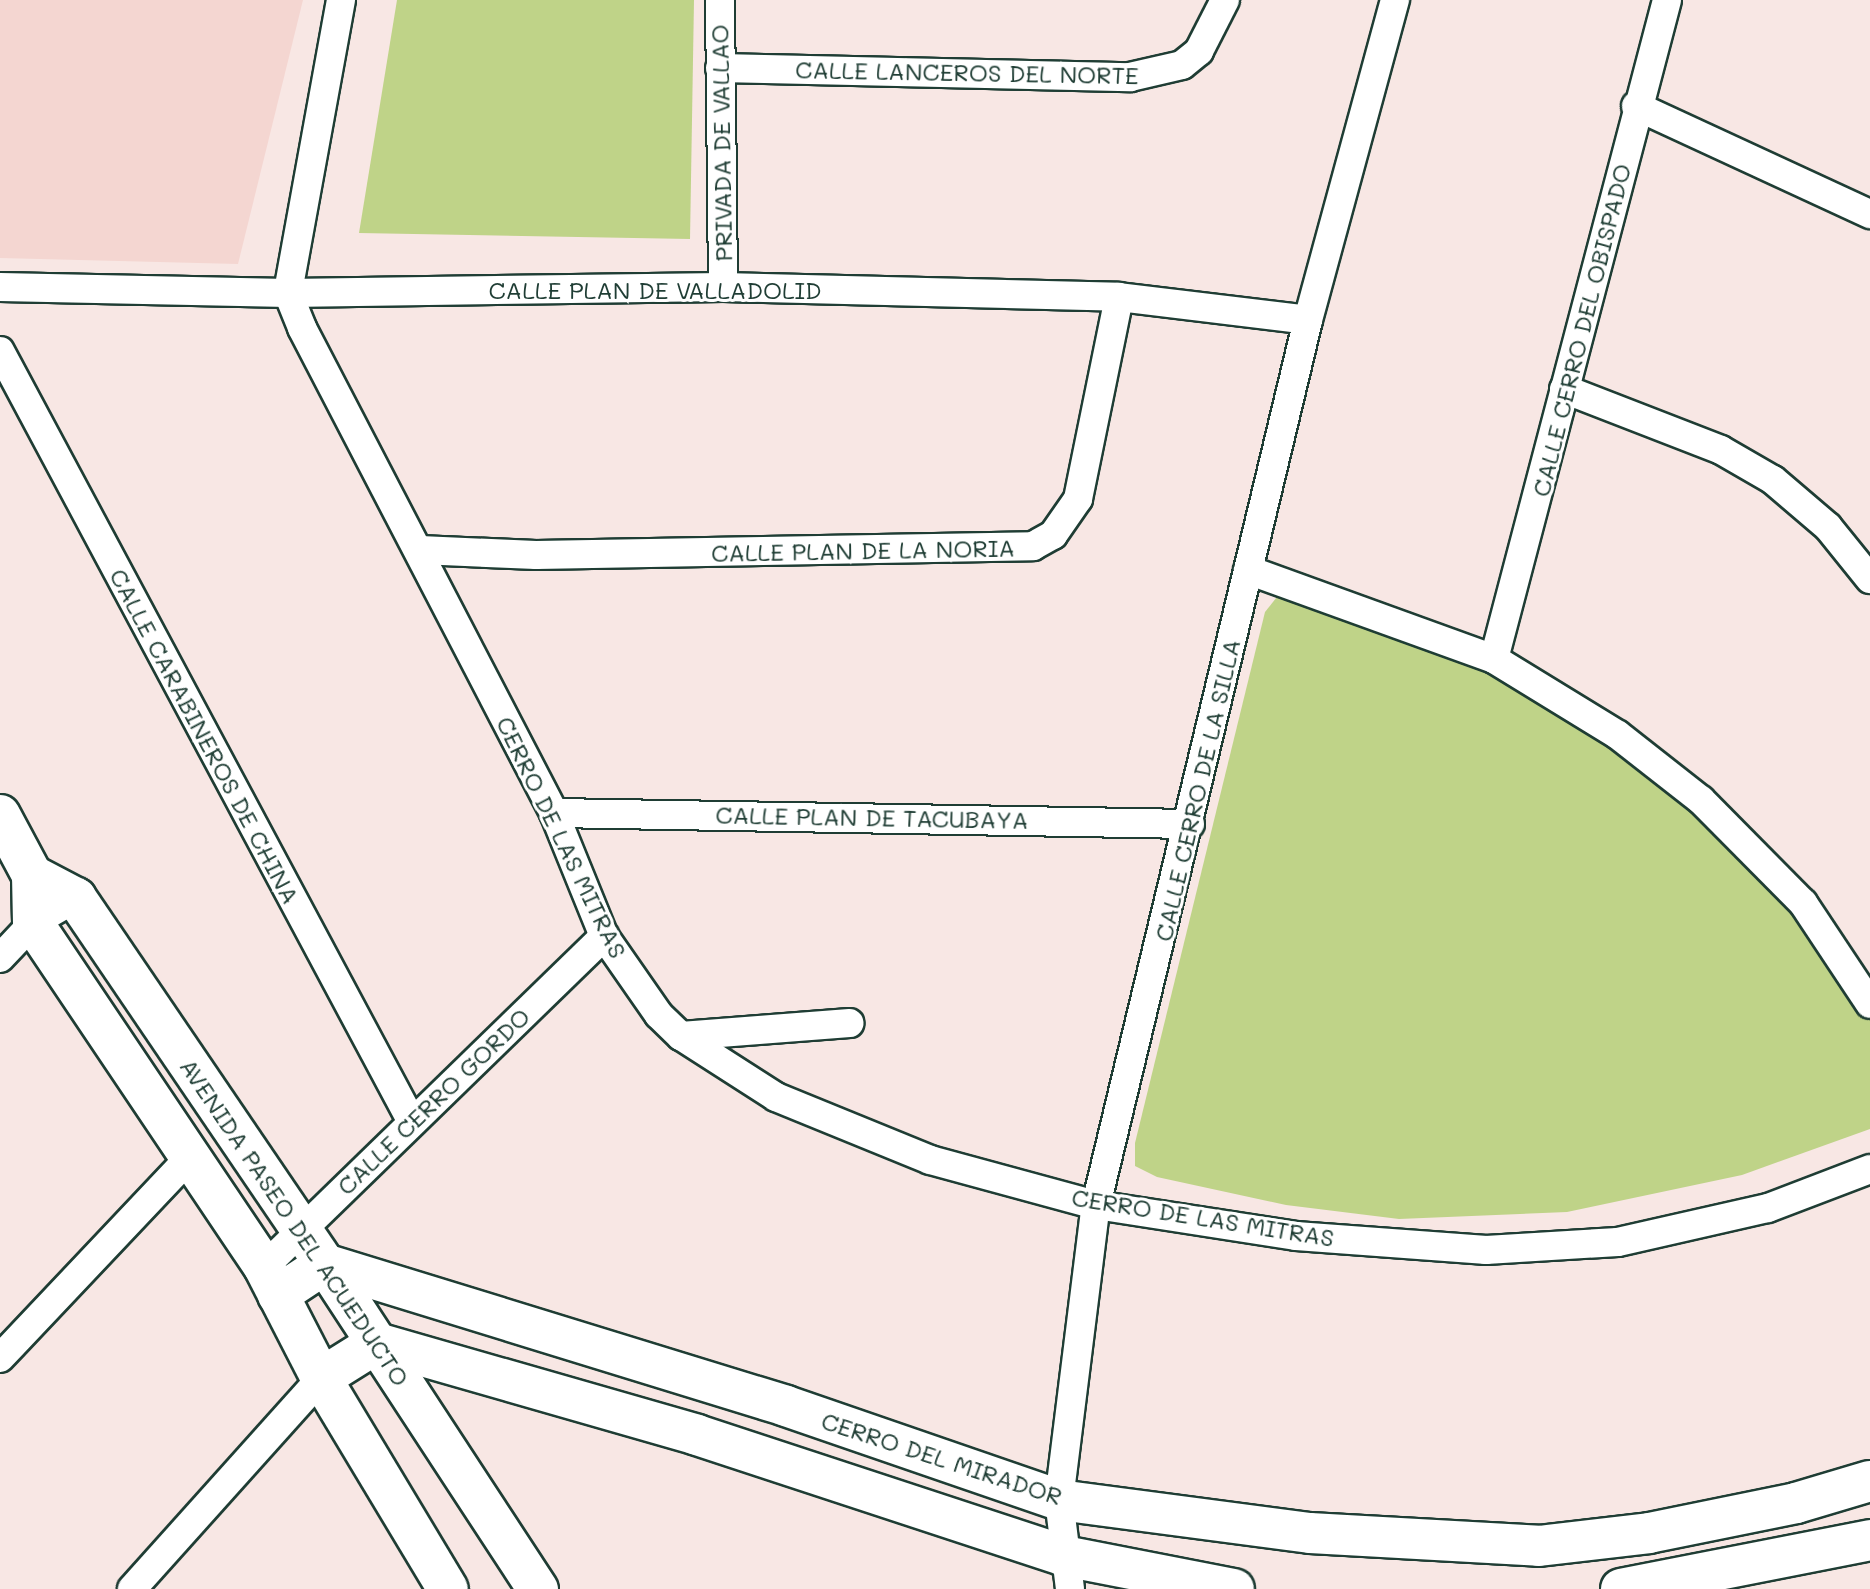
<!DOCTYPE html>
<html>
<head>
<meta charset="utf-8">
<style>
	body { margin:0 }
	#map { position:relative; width:1870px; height:1589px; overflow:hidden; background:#f8e7e4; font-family:Mali,sans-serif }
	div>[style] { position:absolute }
	.built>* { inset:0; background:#f4d6d1 }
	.green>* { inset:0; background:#bfd388 }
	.roads { filter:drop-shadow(2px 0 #1f3d34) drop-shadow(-2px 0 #1f3d34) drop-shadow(0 2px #1f3d34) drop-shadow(0 -2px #1f3d34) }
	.street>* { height:28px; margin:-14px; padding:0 14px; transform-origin:14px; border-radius:14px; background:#fff }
	.secondary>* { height:40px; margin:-20px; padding:0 20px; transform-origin:20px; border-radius:20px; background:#fff }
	span { translate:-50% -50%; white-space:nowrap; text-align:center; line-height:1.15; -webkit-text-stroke:6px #fff; paint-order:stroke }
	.street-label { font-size:24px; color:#1f3d34 }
</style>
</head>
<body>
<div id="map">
	<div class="built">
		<div style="clip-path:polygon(0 0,303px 0,238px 264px,0 258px)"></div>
	</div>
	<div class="green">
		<div style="clip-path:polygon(397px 0,694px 0,690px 239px,359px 233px)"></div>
		<div style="clip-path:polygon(1280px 593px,1495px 669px,1652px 771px,1808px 920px,1870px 1014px,1870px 1129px,1742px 1175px,1567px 1212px,1399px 1219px,1286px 1205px,1157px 1177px,1135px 1166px,1135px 1143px,1265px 612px)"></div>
	</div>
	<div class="roads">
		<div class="street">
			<div style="left:341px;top:0;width:298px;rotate:100.3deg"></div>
			<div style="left:288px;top:293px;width:38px;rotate:68deg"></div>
			<div style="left:302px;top:328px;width:547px;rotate:62.54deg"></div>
			<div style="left:554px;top:813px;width:133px;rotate:67.9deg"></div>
			<div style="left:604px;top:936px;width:96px;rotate:55.2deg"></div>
			<div style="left:659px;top:1015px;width:30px;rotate:44deg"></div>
			<div style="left:681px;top:1036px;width:113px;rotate:32.7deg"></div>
			<div style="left:776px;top:1097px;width:166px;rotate:22.2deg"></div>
			<div style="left:930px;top:1160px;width:172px;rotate:15.2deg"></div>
			<div style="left:1096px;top:1205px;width:202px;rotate:8.8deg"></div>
			<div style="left:1296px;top:1236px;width:191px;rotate:4.2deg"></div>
			<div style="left:1486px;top:1250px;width:132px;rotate:-3.5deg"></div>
			<div style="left:1618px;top:1242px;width:154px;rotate:-12.8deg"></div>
			<div style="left:1768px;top:1208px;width:109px;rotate:-20.9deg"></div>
			<div style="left:720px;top:0;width:287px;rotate:89.4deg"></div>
			<div style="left:720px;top:68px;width:410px;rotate:1.3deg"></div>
			<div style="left:1130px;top:77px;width:53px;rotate:-13deg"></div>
			<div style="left:1182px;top:65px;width:22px;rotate:-39deg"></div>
			<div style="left:1199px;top:51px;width:57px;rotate:-63deg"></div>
			<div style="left:1636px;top:106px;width:258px;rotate:24.8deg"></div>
			<div style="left:0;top:287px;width:288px;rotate:1.2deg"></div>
			<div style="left:288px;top:293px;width:435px;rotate:-0.8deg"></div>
			<div style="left:723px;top:287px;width:396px;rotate:1.4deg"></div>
			<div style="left:1119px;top:297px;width:190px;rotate:6.9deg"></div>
			<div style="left:0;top:351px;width:872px;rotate:61.88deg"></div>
			<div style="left:1564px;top:389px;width:168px;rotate:21.2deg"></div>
			<div style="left:1721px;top:450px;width:60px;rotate:30deg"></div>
			<div style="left:1773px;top:480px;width:72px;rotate:40.5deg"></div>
			<div style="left:1828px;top:527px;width:67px;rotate:51.1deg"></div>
			<div style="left:420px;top:550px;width:116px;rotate:2.5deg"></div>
			<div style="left:536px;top:555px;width:497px;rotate:-1deg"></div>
			<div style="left:1033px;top:546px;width:23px;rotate:-29deg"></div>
			<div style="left:1053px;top:535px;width:44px;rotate:-55.2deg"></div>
			<div style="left:1078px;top:499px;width:206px;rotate:-78.5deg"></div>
			<div style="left:1248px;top:570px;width:262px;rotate:19.9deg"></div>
			<div style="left:1494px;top:659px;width:145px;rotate:31.5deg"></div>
			<div style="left:1618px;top:735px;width:105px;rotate:38.1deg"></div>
			<div style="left:1701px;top:800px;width:145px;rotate:45.3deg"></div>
			<div style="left:1803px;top:903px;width:121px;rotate:56.4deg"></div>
			<div style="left:1494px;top:659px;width:681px;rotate:-75.29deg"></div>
			<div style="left:554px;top:813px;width:636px;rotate:0.99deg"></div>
			<div style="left:0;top:958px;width:48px;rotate:-46.7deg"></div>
			<div style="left:33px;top:923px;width:50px;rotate:-30.2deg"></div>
			<div style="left:681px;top:1036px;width:169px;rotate:-4.4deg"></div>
			<div style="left:264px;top:1267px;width:475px;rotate:-44.2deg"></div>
			<div style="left:0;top:1358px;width:275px;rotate:-46.6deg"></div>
			<div style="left:132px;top:1589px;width:283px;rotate:-48.1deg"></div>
			<div style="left:1070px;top:1589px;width:90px;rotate:-97deg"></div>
			<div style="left:1059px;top:1500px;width:297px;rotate:-82.9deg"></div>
			<div style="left:1096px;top:1205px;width:910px;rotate:-76.53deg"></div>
			<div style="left:1308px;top:320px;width:332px;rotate:-74.8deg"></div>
		</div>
		<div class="secondary">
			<div style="left:0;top:815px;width:68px;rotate:61.9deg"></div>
			<div style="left:32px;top:875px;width:48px;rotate:88.8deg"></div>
			<div style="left:33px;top:923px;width:414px;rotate:56.1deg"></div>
			<div style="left:264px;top:1267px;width:125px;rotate:62.8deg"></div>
			<div style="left:321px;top:1378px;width:246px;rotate:59deg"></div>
			<div style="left:32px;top:875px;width:50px;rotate:27.6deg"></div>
			<div style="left:76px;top:898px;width:443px;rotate:55.8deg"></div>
			<div style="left:325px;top:1264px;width:389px;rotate:56.8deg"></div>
			<div style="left:278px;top:1295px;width:56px;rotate:-33.4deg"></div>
			<div style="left:325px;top:1264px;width:482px;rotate:17.1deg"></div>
			<div style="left:786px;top:1406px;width:289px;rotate:19deg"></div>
			<div style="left:1059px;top:1500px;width:253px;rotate:7.5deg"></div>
			<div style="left:1310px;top:1533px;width:229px;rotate:3.2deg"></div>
			<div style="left:1539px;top:1546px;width:111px;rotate:-6.7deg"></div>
			<div style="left:1649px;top:1533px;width:150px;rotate:-11.5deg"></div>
			<div style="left:1796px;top:1503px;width:77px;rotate:-16.6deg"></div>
			<div style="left:321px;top:1378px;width:66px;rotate:-32deg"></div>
			<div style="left:377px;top:1343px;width:333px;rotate:16deg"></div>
			<div style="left:697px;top:1435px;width:386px;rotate:18.2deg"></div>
			<div style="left:1064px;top:1556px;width:173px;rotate:11deg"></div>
			<div style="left:1621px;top:1589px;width:254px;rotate:-11.1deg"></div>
		</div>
	</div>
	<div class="street-label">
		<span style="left:967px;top:72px;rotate:1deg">CALLE LANCEROS DEL NORTE</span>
		<span style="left:721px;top:143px;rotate:-91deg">PRIVADA DE VALLAO</span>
		<span style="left:655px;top:290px">CALLE PLAN DE VALLADOLID</span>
		<span style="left:1581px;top:330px;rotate:-76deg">CALLE CERRO DEL OBISPADO</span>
		<span style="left:863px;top:550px;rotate:-1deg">CALLE PLAN DE LA NORIA</span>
		<span style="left:205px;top:736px;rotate:62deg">CALLE CARABINEROS DE CHINA</span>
		<span style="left:1197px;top:790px;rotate:-77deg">CALLE CERRO DE LA SILLA</span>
		<span style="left:872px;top:817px;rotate:1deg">CALLE PLAN DE TACUBAYA</span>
		<span style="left:562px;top:837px;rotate:64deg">CERRO DE LAS MITRAS</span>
		<span style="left:433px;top:1101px;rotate:-44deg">CALLE CERRO GORDO</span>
		<span style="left:1203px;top:1217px;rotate:9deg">CERRO DE LAS MITRAS</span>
		<span style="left:295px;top:1222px;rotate:56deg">AVENIDA PASEO DEL ACUEDUCTO</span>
		<span style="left:942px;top:1458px;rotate:18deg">CERRO DEL MIRADOR</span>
	</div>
</div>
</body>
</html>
